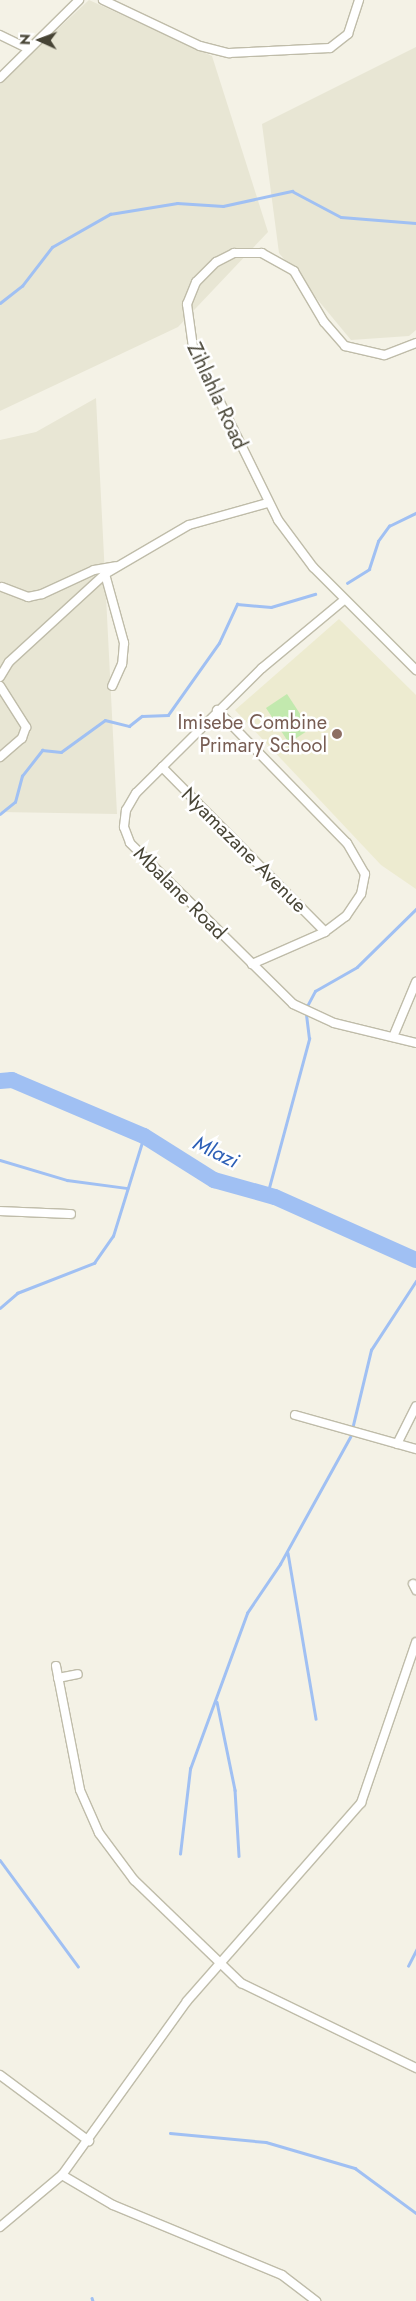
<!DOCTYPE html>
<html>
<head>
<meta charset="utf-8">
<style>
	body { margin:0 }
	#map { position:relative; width:416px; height:2301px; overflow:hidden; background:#f4f2e6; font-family:Jost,sans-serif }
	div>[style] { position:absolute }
	.residential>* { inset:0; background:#e8e6d4 }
	.education>* { inset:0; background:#edebd0 }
	.green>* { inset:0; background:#c2e9ae }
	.stream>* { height:2.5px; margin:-1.25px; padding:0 1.25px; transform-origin:1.25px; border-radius:1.25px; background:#a0c0f3 }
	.river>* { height:16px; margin:-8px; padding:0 8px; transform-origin:8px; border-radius:8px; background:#a0c0f3 }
	.roads { filter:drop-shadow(1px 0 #bfbca9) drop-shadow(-1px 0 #bfbca9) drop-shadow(0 1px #bfbca9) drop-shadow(0 -1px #bfbca9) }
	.street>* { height:8px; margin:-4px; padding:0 4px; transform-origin:4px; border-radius:4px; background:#fff }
	.dots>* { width:14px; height:14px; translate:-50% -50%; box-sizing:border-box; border:2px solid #fff; border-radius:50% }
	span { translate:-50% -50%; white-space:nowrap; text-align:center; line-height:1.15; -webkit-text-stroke:5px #fff; paint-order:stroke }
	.street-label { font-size:20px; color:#474435 }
	.education-label { font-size:20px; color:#785e54 }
	.right { translate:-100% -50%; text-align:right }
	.water-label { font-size:21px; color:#2b5eb6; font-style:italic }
	.north { position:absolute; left:15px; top:15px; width:50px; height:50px; -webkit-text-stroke:4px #fff; paint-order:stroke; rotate:272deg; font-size:14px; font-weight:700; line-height:20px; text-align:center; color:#474435 }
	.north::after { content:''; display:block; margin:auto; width:18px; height:22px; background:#474435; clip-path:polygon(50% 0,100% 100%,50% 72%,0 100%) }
</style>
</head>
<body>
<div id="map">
	<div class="residential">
		<div style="clip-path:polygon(89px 0,212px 56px,268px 232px,178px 327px,0 411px,0 83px)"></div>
		<div style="clip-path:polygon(416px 47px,416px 330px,409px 336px,351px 340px,279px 253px,262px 124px)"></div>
		<div style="clip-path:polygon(96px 398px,117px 814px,0 812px,0 440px,36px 432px)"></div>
	</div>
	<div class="education">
		<div style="clip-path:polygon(339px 619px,416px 695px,416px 889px,381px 865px,235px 710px)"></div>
	</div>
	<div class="green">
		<div style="clip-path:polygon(287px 694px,310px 729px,289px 743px,266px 708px)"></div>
	</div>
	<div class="stream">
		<div style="left:0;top:303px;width:28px;rotate:-38deg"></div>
		<div style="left:22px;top:286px;width:49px;rotate:-52.4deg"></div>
		<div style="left:52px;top:247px;width:67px;rotate:-29.6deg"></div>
		<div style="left:110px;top:214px;width:68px;rotate:-9.3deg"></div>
		<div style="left:177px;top:203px;width:46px;rotate:3.7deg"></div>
		<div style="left:223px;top:206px;width:71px;rotate:-12.3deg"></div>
		<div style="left:292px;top:191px;width:55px;rotate:28deg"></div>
		<div style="left:341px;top:217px;width:75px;rotate:4.6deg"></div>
		<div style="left:347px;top:583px;width:26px;rotate:-32deg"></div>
		<div style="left:369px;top:569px;width:29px;rotate:-72deg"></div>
		<div style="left:378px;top:541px;width:19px;rotate:-54deg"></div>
		<div style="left:389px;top:526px;width:30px;rotate:-26deg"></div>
		<div style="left:0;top:814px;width:19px;rotate:-39deg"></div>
		<div style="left:15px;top:802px;width:27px;rotate:-75deg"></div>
		<div style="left:22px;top:776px;width:33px;rotate:-52deg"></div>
		<div style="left:42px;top:750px;width:19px;rotate:6deg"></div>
		<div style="left:61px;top:752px;width:54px;rotate:-36deg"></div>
		<div style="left:105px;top:720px;width:25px;rotate:14deg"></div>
		<div style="left:129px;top:726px;width:16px;rotate:-38deg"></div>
		<div style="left:142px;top:716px;width:26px;rotate:-2deg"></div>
		<div style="left:168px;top:715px;width:88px;rotate:-54.7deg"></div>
		<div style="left:219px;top:643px;width:43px;rotate:-65.2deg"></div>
		<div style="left:237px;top:604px;width:34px;rotate:5deg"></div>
		<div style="left:271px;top:607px;width:46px;rotate:-16.5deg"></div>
		<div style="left:306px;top:1008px;width:19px;rotate:-62deg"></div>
		<div style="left:315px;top:991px;width:48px;rotate:-29.7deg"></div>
		<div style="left:357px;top:967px;width:83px;rotate:-44.5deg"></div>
		<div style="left:0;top:1160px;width:70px;rotate:16.6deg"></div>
		<div style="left:67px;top:1180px;width:61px;rotate:7.6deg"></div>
		<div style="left:267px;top:1195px;width:162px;rotate:-74.9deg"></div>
		<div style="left:309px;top:1039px;width:26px;rotate:-97deg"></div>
		<div style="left:0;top:1308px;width:23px;rotate:-41deg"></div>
		<div style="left:17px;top:1293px;width:83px;rotate:-21.3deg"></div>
		<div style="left:94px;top:1263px;width:33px;rotate:-55deg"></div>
		<div style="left:113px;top:1236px;width:105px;rotate:-72.8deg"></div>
		<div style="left:353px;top:1425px;width:77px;rotate:-76.5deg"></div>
		<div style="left:371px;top:1350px;width:82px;rotate:-56.9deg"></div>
		<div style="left:288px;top:1553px;width:168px;rotate:80.4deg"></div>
		<div style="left:217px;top:1702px;width:90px;rotate:78.4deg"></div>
		<div style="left:235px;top:1790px;width:66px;rotate:86.5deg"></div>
		<div style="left:180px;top:1854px;width:86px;rotate:-83.3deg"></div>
		<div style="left:190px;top:1769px;width:166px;rotate:-69.9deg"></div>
		<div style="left:247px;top:1613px;width:59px;rotate:-56deg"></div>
		<div style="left:280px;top:1564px;width:145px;rotate:-61.1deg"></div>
		<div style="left:0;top:1860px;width:132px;rotate:53.7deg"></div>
		<div style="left:408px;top:1966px;width:18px;rotate:-63deg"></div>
		<div style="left:170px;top:2133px;width:96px;rotate:5.4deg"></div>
		<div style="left:266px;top:2142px;width:93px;rotate:16.3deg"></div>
		<div style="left:355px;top:2168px;width:76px;rotate:36.4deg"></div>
		<div style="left:92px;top:2298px;width:3px;rotate:72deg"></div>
	</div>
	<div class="river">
		<div style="left:0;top:1081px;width:12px;rotate:-5deg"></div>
		<div style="left:12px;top:1080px;width:143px;rotate:23deg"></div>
		<div style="left:144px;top:1136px;width:83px;rotate:32.2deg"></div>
		<div style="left:214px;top:1180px;width:63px;rotate:15.6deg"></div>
		<div style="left:275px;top:1197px;width:154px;rotate:24.1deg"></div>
	</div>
	<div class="roads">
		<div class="street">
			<div style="left:103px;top:0;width:107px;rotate:25.4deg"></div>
			<div style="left:200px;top:46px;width:30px;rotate:14deg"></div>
			<div style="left:229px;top:53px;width:101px;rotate:-2.8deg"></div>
			<div style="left:330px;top:48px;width:23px;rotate:-38deg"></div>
			<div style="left:348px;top:34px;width:36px;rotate:-72deg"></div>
			<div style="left:0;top:35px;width:32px;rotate:26deg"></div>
			<div style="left:0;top:78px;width:111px;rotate:-44.6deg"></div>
			<div style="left:416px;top:343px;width:34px;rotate:159deg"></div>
			<div style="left:384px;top:355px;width:40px;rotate:-167deg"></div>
			<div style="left:345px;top:346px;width:32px;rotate:-131deg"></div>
			<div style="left:324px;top:322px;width:59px;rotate:-120.5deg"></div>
			<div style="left:294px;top:271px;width:37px;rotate:-151deg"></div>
			<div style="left:262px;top:253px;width:28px;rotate:180deg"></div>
			<div style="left:234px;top:253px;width:20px;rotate:153deg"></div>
			<div style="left:216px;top:262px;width:28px;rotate:135deg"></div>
			<div style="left:196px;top:282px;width:24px;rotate:112deg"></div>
			<div style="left:187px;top:304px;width:43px;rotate:82.1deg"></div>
			<div style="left:193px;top:347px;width:193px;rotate:63.8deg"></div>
			<div style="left:278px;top:520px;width:59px;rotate:53.3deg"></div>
			<div style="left:313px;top:567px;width:146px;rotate:45deg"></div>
			<div style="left:105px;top:574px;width:72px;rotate:74.6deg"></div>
			<div style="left:124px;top:643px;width:21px;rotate:95deg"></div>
			<div style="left:122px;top:664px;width:24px;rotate:114deg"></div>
			<div style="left:2px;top:587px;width:28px;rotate:21deg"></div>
			<div style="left:28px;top:597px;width:14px;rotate:-12deg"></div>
			<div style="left:42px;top:594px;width:57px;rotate:-24.8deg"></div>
			<div style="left:94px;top:570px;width:22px;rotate:-10deg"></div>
			<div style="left:344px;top:600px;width:107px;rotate:140.3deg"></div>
			<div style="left:262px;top:668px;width:177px;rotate:135.2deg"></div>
			<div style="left:136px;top:793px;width:20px;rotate:120deg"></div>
			<div style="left:126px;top:810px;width:17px;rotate:97deg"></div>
			<div style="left:124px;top:827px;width:17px;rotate:69deg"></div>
			<div style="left:130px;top:843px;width:229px;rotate:44.6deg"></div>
			<div style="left:293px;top:1004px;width:45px;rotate:24.9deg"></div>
			<div style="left:334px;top:1023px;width:84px;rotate:13.7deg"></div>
			<div style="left:0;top:677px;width:17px;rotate:-59deg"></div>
			<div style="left:9px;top:662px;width:130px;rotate:-42.5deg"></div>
			<div style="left:105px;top:574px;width:97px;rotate:-30.3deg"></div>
			<div style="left:189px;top:525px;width:82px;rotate:-15.6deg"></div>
			<div style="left:0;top:686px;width:49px;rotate:57.6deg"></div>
			<div style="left:26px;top:727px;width:12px;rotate:110deg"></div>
			<div style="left:22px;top:738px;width:29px;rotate:139deg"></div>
			<div style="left:217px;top:710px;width:186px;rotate:45.7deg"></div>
			<div style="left:347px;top:843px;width:36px;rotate:60deg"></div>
			<div style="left:365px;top:874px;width:20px;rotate:101deg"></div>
			<div style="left:361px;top:894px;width:27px;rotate:124deg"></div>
			<div style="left:346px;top:916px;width:26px;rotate:143deg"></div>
			<div style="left:325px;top:932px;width:80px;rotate:156.3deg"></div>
			<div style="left:162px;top:767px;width:232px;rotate:45.3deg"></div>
			<div style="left:393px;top:1037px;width:60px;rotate:-67.3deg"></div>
			<div style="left:0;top:1211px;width:71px;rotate:2.4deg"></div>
			<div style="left:295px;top:1415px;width:126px;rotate:15.7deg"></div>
			<div style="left:397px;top:1444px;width:42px;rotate:-63.4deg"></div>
			<div style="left:413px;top:1584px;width:7px;rotate:63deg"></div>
			<div style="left:56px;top:1666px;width:126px;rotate:79deg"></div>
			<div style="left:80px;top:1790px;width:47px;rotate:66.2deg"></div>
			<div style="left:99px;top:1833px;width:59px;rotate:53.3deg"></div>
			<div style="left:134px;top:1880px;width:149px;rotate:43.9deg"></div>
			<div style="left:241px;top:1983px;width:195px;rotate:25.9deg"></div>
			<div style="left:58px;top:1678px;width:20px;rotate:-11deg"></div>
			<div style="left:0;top:2075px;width:111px;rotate:36.6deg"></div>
			<div style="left:62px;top:2175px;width:59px;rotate:30.5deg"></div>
			<div style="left:113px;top:2205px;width:183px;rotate:22.5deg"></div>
			<div style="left:282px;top:2275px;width:43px;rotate:37.4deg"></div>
			<div style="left:0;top:2227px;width:81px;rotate:-40deg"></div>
			<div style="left:62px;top:2175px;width:214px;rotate:-54.3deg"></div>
			<div style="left:187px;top:2001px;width:264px;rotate:-48.7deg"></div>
			<div style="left:361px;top:1803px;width:170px;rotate:-71.1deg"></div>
		</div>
	</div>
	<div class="dots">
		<div style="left:337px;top:734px;background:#8d6e63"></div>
	</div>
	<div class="street-label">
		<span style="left:217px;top:396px;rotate:65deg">Zihlahla Road</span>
		<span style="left:244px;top:850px;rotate:45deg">Nyamazane Avenue</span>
		<span style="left:180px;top:893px;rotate:45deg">Mbalane Road</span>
	</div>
	<div class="education-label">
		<span class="right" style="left:327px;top:734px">Imisebe Combine<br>Primary School</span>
	</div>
	<div class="water-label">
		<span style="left:216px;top:1152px;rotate:26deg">Mlazi</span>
	</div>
	<div class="north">N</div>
</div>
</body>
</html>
